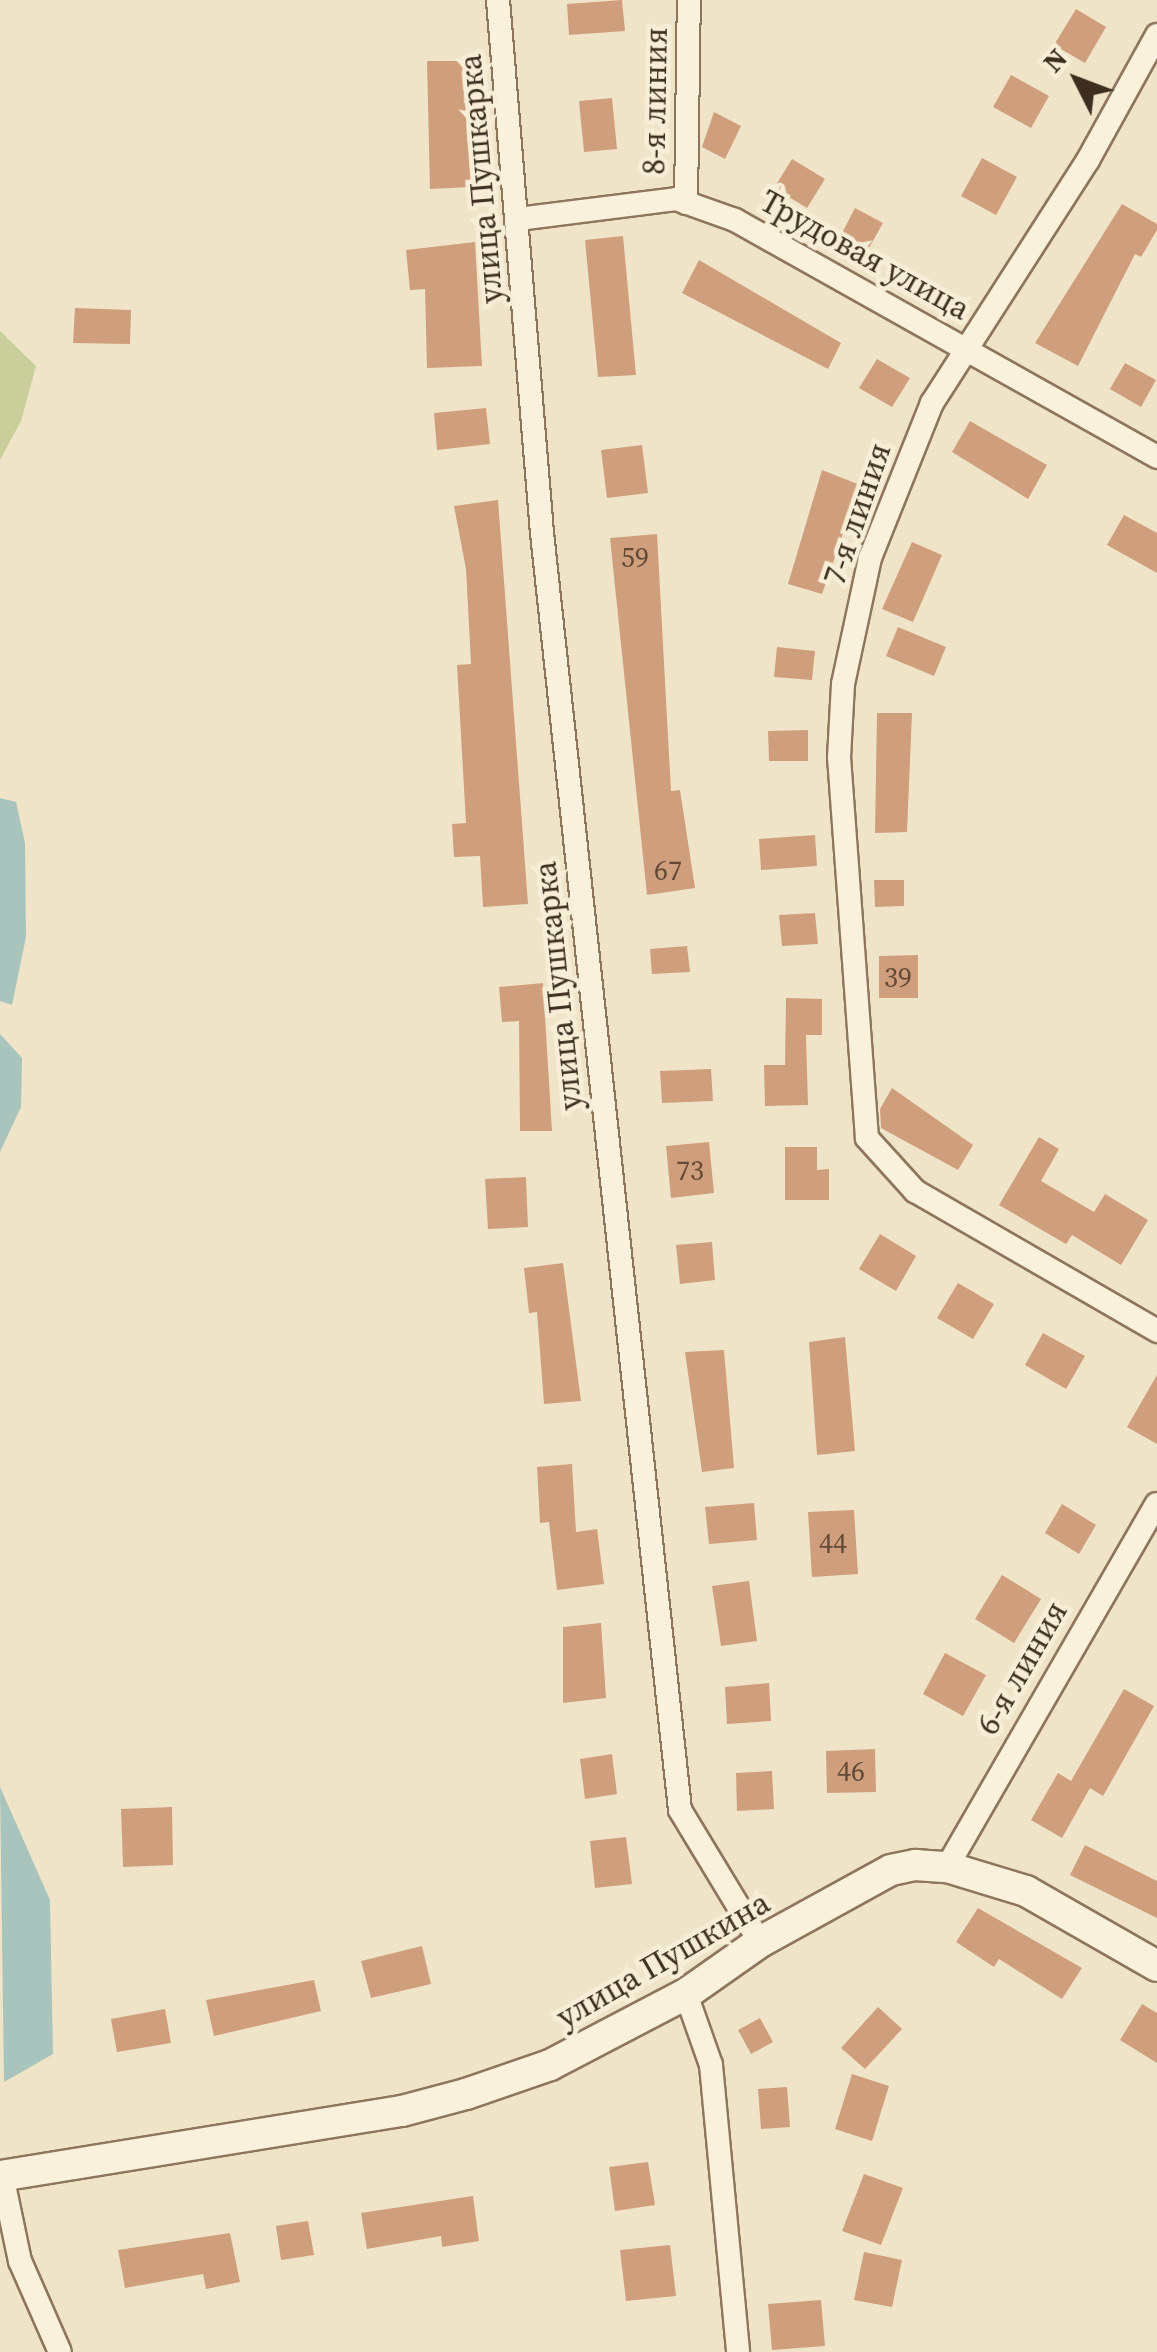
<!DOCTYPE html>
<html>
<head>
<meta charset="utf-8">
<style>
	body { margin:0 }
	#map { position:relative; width:1157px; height:2352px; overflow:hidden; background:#f0e4c8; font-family:"Source Serif 4",serif }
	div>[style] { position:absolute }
	.green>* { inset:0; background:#c9cf9b }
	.water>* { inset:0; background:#a9c4bc }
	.building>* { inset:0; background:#cf9f7d }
	.roads { filter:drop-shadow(2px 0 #8d765c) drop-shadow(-2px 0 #8d765c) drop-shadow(0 2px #8d765c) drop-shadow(0 -2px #8d765c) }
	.street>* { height:22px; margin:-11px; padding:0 11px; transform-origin:11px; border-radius:11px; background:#faf1dc }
	.secondary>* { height:30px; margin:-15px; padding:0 15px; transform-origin:15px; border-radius:15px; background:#faf1dc }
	span { translate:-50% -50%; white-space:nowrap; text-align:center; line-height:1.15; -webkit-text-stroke:9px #f7eed8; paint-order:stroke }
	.number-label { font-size:28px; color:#624a37 }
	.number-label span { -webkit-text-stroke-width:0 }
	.street-label { font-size:32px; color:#3d2e20 }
	.north { position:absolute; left:1027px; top:30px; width:100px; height:100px; -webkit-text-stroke:8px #f7eed8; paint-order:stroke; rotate:312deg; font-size:28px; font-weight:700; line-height:40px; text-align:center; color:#3d2e20 }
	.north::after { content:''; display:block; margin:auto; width:35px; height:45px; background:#3d2e20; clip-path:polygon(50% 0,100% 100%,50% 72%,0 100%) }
</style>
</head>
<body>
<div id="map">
	<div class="green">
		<div style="clip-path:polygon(0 331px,36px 366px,21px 421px,0 460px)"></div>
	</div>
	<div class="water">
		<div style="clip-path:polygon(0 798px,16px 802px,25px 843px,26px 937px,12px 1005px,0 1001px)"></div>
		<div style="clip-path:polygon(0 1034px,22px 1058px,21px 1107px,0 1152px)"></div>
		<div style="clip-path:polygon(0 1787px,50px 1900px,53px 2054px,4px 2082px)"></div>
	</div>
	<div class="building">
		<div style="clip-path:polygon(622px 0,625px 31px,569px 35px,567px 4px)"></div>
		<div style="clip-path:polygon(1076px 9px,1106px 27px,1085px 63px,1054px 45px)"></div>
		<div style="clip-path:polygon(427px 61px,462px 61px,471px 187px,430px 189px)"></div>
		<div style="clip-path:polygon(1011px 75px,1049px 96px,1031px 128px,993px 107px)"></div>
		<div style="clip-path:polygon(612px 98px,617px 149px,584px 152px,579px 101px)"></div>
		<div style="clip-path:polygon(714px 112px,741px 126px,725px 159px,702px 147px)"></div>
		<div style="clip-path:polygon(982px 158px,1017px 177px,996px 215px,961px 196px)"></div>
		<div style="clip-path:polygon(792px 159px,825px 179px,807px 208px,774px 188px)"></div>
		<div style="clip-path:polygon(1122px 204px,1157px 224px,1157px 230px,1141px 257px,1135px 254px,1078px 366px,1035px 343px)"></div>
		<div style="clip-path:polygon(855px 208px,883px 223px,869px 248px,842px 233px)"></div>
		<div style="clip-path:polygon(623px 236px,636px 375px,598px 377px,585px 240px)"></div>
		<div style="clip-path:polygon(475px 242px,482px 366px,427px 368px,425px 289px,410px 290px,406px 250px)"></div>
		<div style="clip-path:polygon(699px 260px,841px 343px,828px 369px,682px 293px)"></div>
		<div style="clip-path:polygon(75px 308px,131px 310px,130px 344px,73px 343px)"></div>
		<div style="clip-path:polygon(877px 359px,910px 378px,892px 407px,859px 388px)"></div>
		<div style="clip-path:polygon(1125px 363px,1156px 380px,1141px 407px,1110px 389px)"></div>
		<div style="clip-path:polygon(486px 408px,490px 444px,437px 450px,434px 413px)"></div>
		<div style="clip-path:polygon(970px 421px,1047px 465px,1028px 499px,952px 452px)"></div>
		<div style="clip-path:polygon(642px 445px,648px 493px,607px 498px,601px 450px)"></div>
		<div style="clip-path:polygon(822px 470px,860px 485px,822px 594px,788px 584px)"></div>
		<div style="clip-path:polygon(498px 500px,528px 904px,483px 907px,480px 856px,454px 857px,452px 824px,466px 823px,457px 665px,471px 664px,466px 569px,454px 506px)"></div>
		<div style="clip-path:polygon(1124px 515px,1157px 533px,1157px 573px,1107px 545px)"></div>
		<div style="clip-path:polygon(657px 534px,671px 791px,680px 790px,695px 888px,647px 895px,610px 538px)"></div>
		<div style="clip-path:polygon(912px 542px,942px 555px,913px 622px,882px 609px)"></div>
		<div style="clip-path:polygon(898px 627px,946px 647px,934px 676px,886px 656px)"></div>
		<div style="clip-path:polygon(777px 647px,815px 651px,812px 680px,774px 677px)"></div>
		<div style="clip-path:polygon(877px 713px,912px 713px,907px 832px,875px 833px)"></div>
		<div style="clip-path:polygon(808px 730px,808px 761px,769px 761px,768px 731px)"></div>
		<div style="clip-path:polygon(815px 835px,817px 866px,761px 870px,759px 839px)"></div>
		<div style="clip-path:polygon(874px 880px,904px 880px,904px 906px,875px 907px)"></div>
		<div style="clip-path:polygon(815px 913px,818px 944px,782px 946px,779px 915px)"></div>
		<div style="clip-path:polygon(687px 946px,690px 972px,652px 974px,650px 949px)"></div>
		<div style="clip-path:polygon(918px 955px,918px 998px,879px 998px,879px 956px)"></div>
		<div style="clip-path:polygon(543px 983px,552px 1131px,520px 1131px,519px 1021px,502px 1022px,499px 987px)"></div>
		<div style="clip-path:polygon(786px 998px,822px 999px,822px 1035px,806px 1035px,808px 1105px,765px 1106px,764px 1065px,785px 1065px)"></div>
		<div style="clip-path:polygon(711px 1069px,713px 1101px,662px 1103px,660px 1071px)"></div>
		<div style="clip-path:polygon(892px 1088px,973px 1145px,958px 1170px,881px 1128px,880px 1109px)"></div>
		<div style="clip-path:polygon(1039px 1137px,1059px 1149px,1041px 1181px,1094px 1212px,1105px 1194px,1148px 1220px,1121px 1265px,1072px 1235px,1066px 1244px,999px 1205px)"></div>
		<div style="clip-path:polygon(709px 1142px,714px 1193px,671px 1198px,666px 1146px)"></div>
		<div style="clip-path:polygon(785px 1147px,817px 1147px,817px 1170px,829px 1169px,829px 1200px,785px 1200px)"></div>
		<div style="clip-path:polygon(526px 1177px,528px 1227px,488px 1229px,485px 1179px)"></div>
		<div style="clip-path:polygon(880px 1234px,916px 1256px,896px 1291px,859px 1269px)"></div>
		<div style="clip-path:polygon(712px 1242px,715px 1280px,680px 1284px,676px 1245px)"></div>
		<div style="clip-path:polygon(563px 1263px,581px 1401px,544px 1404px,537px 1312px,529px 1313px,524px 1268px)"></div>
		<div style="clip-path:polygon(958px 1283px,994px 1304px,973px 1339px,937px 1318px)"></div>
		<div style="clip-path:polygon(1043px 1333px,1085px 1356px,1066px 1389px,1025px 1365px)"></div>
		<div style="clip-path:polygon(845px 1337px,855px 1451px,817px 1455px,809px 1342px)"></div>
		<div style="clip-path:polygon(724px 1350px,734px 1468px,702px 1472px,685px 1352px)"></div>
		<div style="clip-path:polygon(1157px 1375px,1157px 1444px,1127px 1427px)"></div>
		<div style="clip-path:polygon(572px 1464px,576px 1532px,597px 1529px,604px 1584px,557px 1590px,549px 1522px,540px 1523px,537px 1467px)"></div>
		<div style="clip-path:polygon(754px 1503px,757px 1540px,709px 1544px,705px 1507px)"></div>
		<div style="clip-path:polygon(1062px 1504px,1096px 1525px,1079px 1554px,1045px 1533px)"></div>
		<div style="clip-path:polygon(854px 1510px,858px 1574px,812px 1577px,808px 1512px)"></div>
		<div style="clip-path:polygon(1002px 1575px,1041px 1599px,1014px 1643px,975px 1619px)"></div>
		<div style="clip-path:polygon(749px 1581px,757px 1641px,721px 1646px,712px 1586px)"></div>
		<div style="clip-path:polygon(601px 1623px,606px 1698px,563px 1703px,563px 1627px)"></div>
		<div style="clip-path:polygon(945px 1653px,986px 1675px,963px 1716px,923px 1694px)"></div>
		<div style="clip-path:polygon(769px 1683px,771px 1721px,727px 1724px,725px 1687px)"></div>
		<div style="clip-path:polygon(1124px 1689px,1154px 1706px,1103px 1796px,1090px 1788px,1062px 1838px,1031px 1820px,1058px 1773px,1071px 1781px)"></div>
		<div style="clip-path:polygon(875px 1749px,876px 1792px,827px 1793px,826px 1751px)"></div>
		<div style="clip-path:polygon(612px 1754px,617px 1794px,585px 1799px,580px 1759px)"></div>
		<div style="clip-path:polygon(772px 1771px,774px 1809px,737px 1811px,736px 1773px)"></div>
		<div style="clip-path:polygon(172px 1807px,173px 1865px,123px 1867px,121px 1809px)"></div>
		<div style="clip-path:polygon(626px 1837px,632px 1884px,595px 1888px,590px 1841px)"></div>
		<div style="clip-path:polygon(1085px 1845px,1157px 1881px,1157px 1918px,1070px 1875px)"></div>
		<div style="clip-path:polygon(978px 1908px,1082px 1968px,1062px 1999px,999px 1959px,994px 1967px,956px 1942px)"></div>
		<div style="clip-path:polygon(422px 1946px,431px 1984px,371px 1998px,361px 1961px)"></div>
		<div style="clip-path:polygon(314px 1980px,321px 2011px,214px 2036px,206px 2000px)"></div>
		<div style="clip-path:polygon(1142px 2004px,1157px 2013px,1157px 2063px,1120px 2040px)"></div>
		<div style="clip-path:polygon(878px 2007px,902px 2029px,865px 2069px,841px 2048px)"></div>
		<div style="clip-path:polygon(165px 2009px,171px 2043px,117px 2052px,111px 2019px)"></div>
		<div style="clip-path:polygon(760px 2018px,773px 2042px,751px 2054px,738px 2030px)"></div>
		<div style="clip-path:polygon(852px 2074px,889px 2086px,872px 2141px,835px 2129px)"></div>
		<div style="clip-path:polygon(787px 2087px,790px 2127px,761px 2129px,758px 2089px)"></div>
		<div style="clip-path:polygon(648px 2162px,655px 2205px,615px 2211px,609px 2167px)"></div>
		<div style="clip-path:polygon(864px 2174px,903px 2188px,881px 2245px,842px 2231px)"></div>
		<div style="clip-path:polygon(473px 2196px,479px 2241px,442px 2247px,441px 2236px,367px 2249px,361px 2213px)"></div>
		<div style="clip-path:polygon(308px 2221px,314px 2255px,281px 2260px,276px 2226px)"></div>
		<div style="clip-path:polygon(230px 2233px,240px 2282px,206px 2289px,203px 2274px,125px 2288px,118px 2250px)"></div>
		<div style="clip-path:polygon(670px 2245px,676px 2296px,626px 2301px,620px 2250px)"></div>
		<div style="clip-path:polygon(864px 2252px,902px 2260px,892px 2307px,854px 2300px)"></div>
		<div style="clip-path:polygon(821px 2300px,825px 2346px,772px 2350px,768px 2304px)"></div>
	</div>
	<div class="roads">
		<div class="street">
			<div style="left:498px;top:0;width:535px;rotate:85.28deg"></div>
			<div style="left:542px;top:533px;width:1284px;rotate:83.83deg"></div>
			<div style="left:680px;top:1810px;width:154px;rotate:58.8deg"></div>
			<div style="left:1157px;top:35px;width:143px;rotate:118.9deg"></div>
			<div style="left:1088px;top:160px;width:289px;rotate:122.7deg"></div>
			<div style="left:932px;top:403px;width:167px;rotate:111.8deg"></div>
			<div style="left:870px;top:558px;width:129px;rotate:102.1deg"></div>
			<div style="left:843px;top:684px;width:73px;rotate:93.1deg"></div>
			<div style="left:839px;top:757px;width:382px;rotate:85.8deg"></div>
			<div style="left:867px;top:1138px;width:72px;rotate:47.8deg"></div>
			<div style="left:915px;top:1191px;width:280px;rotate:30deg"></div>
			<div style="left:686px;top:203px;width:203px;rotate:-89.2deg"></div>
			<div style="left:518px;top:219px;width:159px;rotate:-7.2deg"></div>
			<div style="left:676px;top:199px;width:63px;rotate:19.6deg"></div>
			<div style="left:735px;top:220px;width:484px;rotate:29.3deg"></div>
			<div style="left:947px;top:1867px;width:419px;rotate:-60deg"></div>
			<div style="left:686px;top:1994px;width:75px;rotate:70.6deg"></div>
			<div style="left:711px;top:2065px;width:288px;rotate:84.6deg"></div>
			<div style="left:2px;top:2175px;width:88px;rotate:78.2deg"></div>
			<div style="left:20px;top:2261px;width:99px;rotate:66.3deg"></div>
		</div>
		<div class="secondary">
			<div style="left:0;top:2176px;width:407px;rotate:-9.2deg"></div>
			<div style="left:402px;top:2111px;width:66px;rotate:-14.9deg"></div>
			<div style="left:466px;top:2094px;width:89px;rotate:-19deg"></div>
			<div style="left:550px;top:2065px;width:153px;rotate:-27.6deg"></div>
			<div style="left:686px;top:1994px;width:90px;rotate:-35.1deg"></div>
			<div style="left:760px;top:1942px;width:149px;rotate:-28.8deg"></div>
			<div style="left:891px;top:1870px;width:25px;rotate:-12deg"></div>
			<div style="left:915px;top:1865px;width:32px;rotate:4deg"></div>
			<div style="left:947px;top:1867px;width:83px;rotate:16.9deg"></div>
			<div style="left:1026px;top:1891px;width:151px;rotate:29.8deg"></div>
		</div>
	</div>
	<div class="number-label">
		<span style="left:635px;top:557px">59</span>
		<span style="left:668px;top:870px">67</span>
		<span style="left:898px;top:977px">39</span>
		<span style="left:690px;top:1170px">73</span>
		<span style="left:833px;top:1543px">44</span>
		<span style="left:851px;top:1771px">46</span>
	</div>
	<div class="street-label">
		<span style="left:655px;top:101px;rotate:-89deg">8-я линия</span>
		<span style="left:481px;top:179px;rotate:-95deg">улица Пушкарка</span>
		<span style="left:865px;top:255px;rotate:29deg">Трудовая улица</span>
		<span style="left:857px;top:514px;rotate:-71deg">7-я линия</span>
		<span style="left:558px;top:986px;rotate:-96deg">улица Пушкарка</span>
		<span style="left:1022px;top:1668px;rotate:-60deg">6-я линия</span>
		<span style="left:663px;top:1960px;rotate:-30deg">улица Пушкина</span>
	</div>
	<div class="north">N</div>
</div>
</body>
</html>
